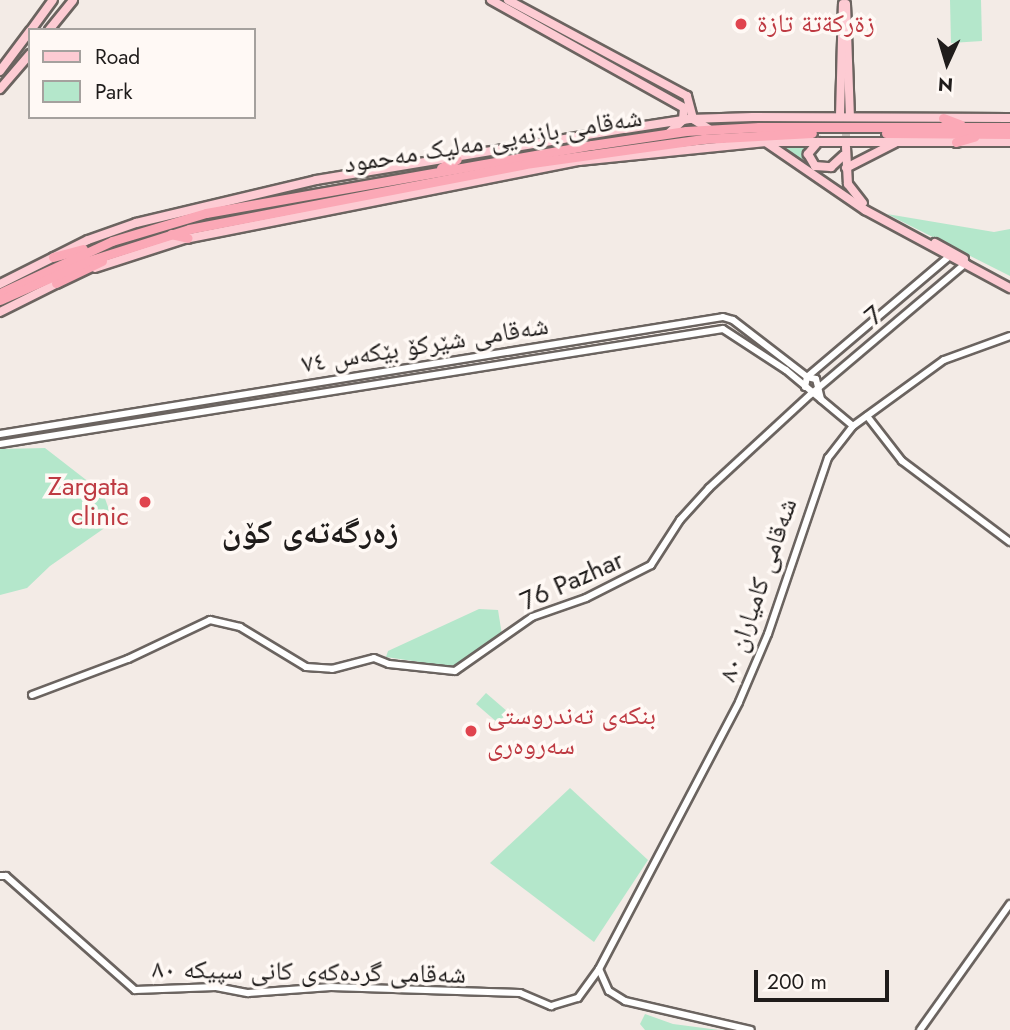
<!DOCTYPE html>
<html>
<head>
<meta charset="utf-8">
<style>
	body { margin:0 }
	#map { position:relative; width:1010px; height:1030px; overflow:hidden; background:#f3ebe6; font-family:Jost,"Noto Naskh Arabic",sans-serif }
	div>[style] { position:absolute }
	.green>* { inset:0; background:#b4e7cb }
	.major-tunnel>* { height:8px; margin-top:-4px; transform-origin:0; background:repeating-linear-gradient(90deg,#c9c2bd 0 8px,transparent 0 12px) }
	.roads { filter:drop-shadow(2px 0 #6b6460) drop-shadow(-2px 0 #6b6460) drop-shadow(0 2px #6b6460) drop-shadow(0 -2px #6b6460) }
	.minor>* { height:6px; margin:-3px; padding:0 3px; transform-origin:3px; border-radius:3px; background:#fff }
	.major>* { height:8px; margin:-4px; padding:0 4px; transform-origin:4px; border-radius:4px; background:#fdcbd3 }
	.highway>* { height:9px; margin:-4.5px; padding:0 4.5px; transform-origin:4.5px; border-radius:4.5px; background:#fba8b6 }
	.dots>* { width:19px; height:19px; translate:-50% -50%; box-sizing:border-box; border:4px solid #fff9f5; border-radius:50% }
	span { translate:-50% -50%; white-space:nowrap; text-align:center; line-height:1.15; -webkit-text-stroke:7px #fff9f5; paint-order:stroke }
	.health-label { font-size:26px; color:#be3a42 }
	.left { translate:0 -50%; text-align:left }
	.right { translate:-100% -50%; text-align:right }
	.street-label { font-size:26px; color:#1f1c1b }
	.district-label { font-size:33px; color:#1f1c1b; font-weight:700 }
	.legend { position:absolute; left:28px; top:28px; width:228px; height:91px; box-sizing:border-box; background:#fff9f5; border:2px solid #a5a19e; margin:0; padding:9px 12px; list-style:none; font-size:21px; color:#1f1c1b }
	.legend li { display:flex; align-items:center; gap:14px; height:35px }
	.legend b { width:35px; border:2px solid #a5a19e }
	.north { position:absolute; left:912px; top:28px; width:70px; height:70px; -webkit-text-stroke:5px #fff9f5; paint-order:stroke; rotate:184deg; font-size:19px; font-weight:700; line-height:28px; text-align:center; color:#1f1c1b }
	.north::after { content:''; display:block; margin:auto; width:24px; height:32px; background:#1f1c1b; clip-path:polygon(50% 0,100% 100%,50% 72%,0 100%) }
	.scale { position:absolute; left:754px; top:970px; width:135px; height:32px; box-sizing:border-box; border:4px solid #1f1c1b; border-top:0; padding-left:9px; font-size:21px; line-height:24px; white-space:nowrap; color:#1f1c1b; -webkit-text-stroke:5px #fff9f5; paint-order:stroke }
</style>
</head>
<body>
<div id="map">
	<div class="green">
		<div style="clip-path:polygon(950px 0,981px 0,982px 41px,951px 43px)"></div>
		<div style="clip-path:polygon(778px 146px,806px 146px,802px 164px,798px 160px)"></div>
		<div style="clip-path:polygon(887px 214px,994px 232px,1010px 229px,1010px 276px)"></div>
		<div style="clip-path:polygon(45px 448px,103px 493px,112px 518px,106px 527px,50px 566px,27px 588px,0 595px,0 449px)"></div>
		<div style="clip-path:polygon(479px 609px,498px 610px,502px 635px,453px 667px,386px 657px,388px 651px)"></div>
		<div style="clip-path:polygon(486px 693px,508px 712px,498px 723px,476px 704px)"></div>
		<div style="clip-path:polygon(570px 788px,648px 860px,594px 942px,490px 863px)"></div>
		<div style="clip-path:polygon(645px 1014px,673px 1024px,719px 1030px,645px 1030px,640px 1024px)"></div>
	</div>
	<div class="major-tunnel">
		<div style="left:846px;top:107px;width:40px;rotate:90deg"></div>
	</div>
	<div class="roads">
		<div class="minor">
			<div style="left:805px;top:387px;width:10px;rotate:-79deg"></div>
			<div style="left:807px;top:377px;width:190px;rotate:-40.3deg"></div>
			<div style="left:867px;top:416px;width:57px;rotate:52.1deg"></div>
			<div style="left:902px;top:461px;width:135px;rotate:36.9deg"></div>
			<div style="left:0;top:434px;width:732px;rotate:-9.19deg"></div>
			<div style="left:723px;top:317px;width:10px;rotate:17deg"></div>
			<div style="left:733px;top:320px;width:93px;rotate:37.6deg"></div>
			<div style="left:807px;top:377px;width:9px;rotate:13deg"></div>
			<div style="left:816px;top:379px;width:21px;rotate:76deg"></div>
			<div style="left:0;top:444px;width:732px;rotate:-9.04deg"></div>
			<div style="left:723px;top:329px;width:75px;rotate:33.1deg"></div>
			<div style="left:786px;top:370px;width:87px;rotate:39.9deg"></div>
			<div style="left:32px;top:695px;width:103px;rotate:-20.6deg"></div>
			<div style="left:128px;top:659px;width:91px;rotate:-25.4deg"></div>
			<div style="left:210px;top:620px;width:31px;rotate:13deg"></div>
			<div style="left:240px;top:627px;width:77px;rotate:31.2deg"></div>
			<div style="left:306px;top:667px;width:26px;rotate:4deg"></div>
			<div style="left:332px;top:669px;width:43px;rotate:-14.7deg"></div>
			<div style="left:374px;top:658px;width:16px;rotate:22deg"></div>
			<div style="left:389px;top:664px;width:66px;rotate:6.1deg"></div>
			<div style="left:455px;top:671px;width:94px;rotate:-35deg"></div>
			<div style="left:532px;top:617px;width:57px;rotate:-19.4deg"></div>
			<div style="left:586px;top:598px;width:73px;rotate:-26.9deg"></div>
			<div style="left:651px;top:565px;width:54px;rotate:-57.2deg"></div>
			<div style="left:680px;top:520px;width:43px;rotate:-47.8deg"></div>
			<div style="left:709px;top:488px;width:139px;rotate:-42.7deg"></div>
			<div style="left:811px;top:394px;width:203px;rotate:-40.2deg"></div>
			<div style="left:0;top:876px;width:6px"></div>
			<div style="left:6px;top:876px;width:172px;rotate:41.5deg"></div>
			<div style="left:135px;top:990px;width:81px;rotate:-2.1deg"></div>
			<div style="left:216px;top:987px;width:33px;rotate:11deg"></div>
			<div style="left:248px;top:993px;width:83px;rotate:-4.1deg"></div>
			<div style="left:331px;top:987px;width:189px;rotate:1.8deg"></div>
			<div style="left:520px;top:993px;width:34px;rotate:23deg"></div>
			<div style="left:551px;top:1006px;width:28px;rotate:-17deg"></div>
			<div style="left:578px;top:998px;width:36px;rotate:-54deg"></div>
			<div style="left:599px;top:969px;width:301px;rotate:-62.3deg"></div>
			<div style="left:739px;top:702px;width:74px;rotate:-66.9deg"></div>
			<div style="left:768px;top:634px;width:186px;rotate:-71.2deg"></div>
			<div style="left:828px;top:458px;width:41px;rotate:-52deg"></div>
			<div style="left:853px;top:426px;width:112px;rotate:-36deg"></div>
			<div style="left:944px;top:360px;width:70px;rotate:-20deg"></div>
			<div style="left:599px;top:969px;width:24px;rotate:66deg"></div>
			<div style="left:609px;top:991px;width:19px;rotate:32deg"></div>
			<div style="left:625px;top:1001px;width:129px;rotate:13deg"></div>
			<div style="left:920px;top:1030px;width:155px;rotate:-54.5deg"></div>
		</div>
		<div class="major">
			<div style="left:491px;top:0;width:221px;rotate:29.2deg"></div>
			<div style="left:684px;top:108px;width:12px;rotate:95deg"></div>
			<div style="left:683px;top:120px;width:19px;rotate:137deg"></div>
			<div style="left:508px;top:0;width:203px;rotate:28.2deg"></div>
			<div style="left:687px;top:96px;width:24px;rotate:75deg"></div>
			<div style="left:693px;top:119px;width:19px;rotate:32deg"></div>
			<div style="left:846px;top:4px;width:112px;rotate:88deg"></div>
			<div style="left:31px;top:30px;width:37px;rotate:-54deg"></div>
			<div style="left:49px;top:30px;width:38px;rotate:-51deg"></div>
			<div style="left:0;top:71px;width:50px;rotate:-53.1deg"></div>
			<div style="left:0;top:89px;width:46px;rotate:-49.4deg"></div>
			<div style="left:840px;top:116px;width:112px;rotate:-88.5deg"></div>
			<div style="left:818px;top:142px;width:16px;rotate:130deg"></div>
			<div style="left:808px;top:154px;width:14px;rotate:60deg"></div>
			<div style="left:815px;top:166px;width:16px;rotate:4deg"></div>
			<div style="left:831px;top:167px;width:16px;rotate:-43deg"></div>
			<div style="left:767px;top:143px;width:119px;rotate:34.4deg"></div>
			<div style="left:865px;top:210px;width:165px;rotate:28.3deg"></div>
			<div style="left:846px;top:147px;width:37px;rotate:87deg"></div>
			<div style="left:848px;top:184px;width:24px;rotate:52deg"></div>
			<div style="left:846px;top:168px;width:55px;rotate:-27deg"></div>
			<div style="left:935px;top:243px;width:33px;rotate:29deg"></div>
			<div style="left:95px;top:268px;width:95px;rotate:-17.9deg"></div>
			<div style="left:185px;top:239px;width:402px;rotate:-11.2deg"></div>
			<div style="left:579px;top:161px;width:188px;rotate:-5.8deg"></div>
			<div style="left:766px;top:142px;width:244px"></div>
			<div style="left:0;top:284px;width:98px;rotate:-26.6deg"></div>
			<div style="left:88px;top:240px;width:51px;rotate:-19.5deg"></div>
			<div style="left:136px;top:223px;width:185px;rotate:-13.4deg"></div>
			<div style="left:316px;top:180px;width:313px;rotate:-9.4deg"></div>
			<div style="left:625px;top:129px;width:65px;rotate:-8.9deg"></div>
			<div style="left:689px;top:119px;width:64px;rotate:-1.8deg"></div>
			<div style="left:753px;top:117px;width:257px;rotate:0.2deg"></div>
			<div style="left:0;top:312px;width:67px;rotate:-26.6deg"></div>
		</div>
		<div class="highway">
			<div style="left:943px;top:118px;width:19px;rotate:21deg"></div>
			<div style="left:886px;top:133px;width:124px;rotate:0.5deg"></div>
			<div style="left:956px;top:142px;width:19px;rotate:-16deg"></div>
			<div style="left:441px;top:168px;width:18px;rotate:-29deg"></div>
			<div style="left:171px;top:234px;width:17px;rotate:13deg"></div>
			<div style="left:53px;top:257px;width:31px;rotate:-15deg"></div>
			<div style="left:56px;top:283px;width:51px;rotate:-25.6deg"></div>
			<div style="left:0;top:293px;width:123px;rotate:-24.9deg"></div>
			<div style="left:112px;top:241px;width:98px;rotate:-16.6deg"></div>
			<div style="left:206px;top:213px;width:392px;rotate:-10deg"></div>
			<div style="left:592px;top:145px;width:95px;rotate:-8.5deg"></div>
			<div style="left:686px;top:131px;width:73px;rotate:-3.1deg"></div>
			<div style="left:759px;top:127px;width:251px"></div>
			<div style="left:0;top:300px;width:96px;rotate:-23.9deg"></div>
			<div style="left:88px;top:261px;width:106px;rotate:-17.6deg"></div>
			<div style="left:189px;top:229px;width:342px;rotate:-10.9deg"></div>
			<div style="left:525px;top:164px;width:180px;rotate:-8deg"></div>
			<div style="left:703px;top:139px;width:109px;rotate:-3.2deg"></div>
		</div>
	</div>
	<div class="dots">
		<div style="left:741px;top:24px;background:#e0444e"></div>
		<div style="left:145px;top:502px;background:#e0444e"></div>
		<div style="left:471px;top:731px;background:#e0444e"></div>
	</div>
	<div class="health-label">
		<span class="left" style="left:757px;top:24px">زةركةتة تازة</span>
		<span class="right" style="left:129px;top:502px">Zargata<br>clinic</span>
		<span class="left" style="left:487px;top:731px">بنکەی تەندروستی<br>سەروەری</span>
	</div>
	<div class="street-label">
		<span style="left:493px;top:141px;rotate:-9deg">شەقامی بازنەیی مەلیک مەحمود</span>
		<span style="left:874px;top:316px;rotate:-40deg">7</span>
		<span style="left:425px;top:345px;rotate:-9deg">شەقامی شێرکۆ بێکەس ٧٤</span>
		<span style="left:572px;top:581px;rotate:-24deg">76 Pazhar</span>
		<span style="left:758px;top:590px;rotate:-71deg">شەقامی کامیاران ٨٠</span>
		<span style="left:309px;top:972px;rotate:1deg">شەقامی گردەکەی کانی سپیکە ٨٠</span>
	</div>
	<div class="district-label">
		<span style="left:310px;top:532px">زەرگەتەی کۆن</span>
	</div>
	<ul class="legend">
	<li><b style="height:9px;background:#fdcbd3"></b>Road</li>
	<li><b style="height:19px;background:#b4e7cb"></b>Park</li>
	</ul>
	<div class="north">N</div>
	<div class="scale">200 m</div>
</div>
</body>
</html>
